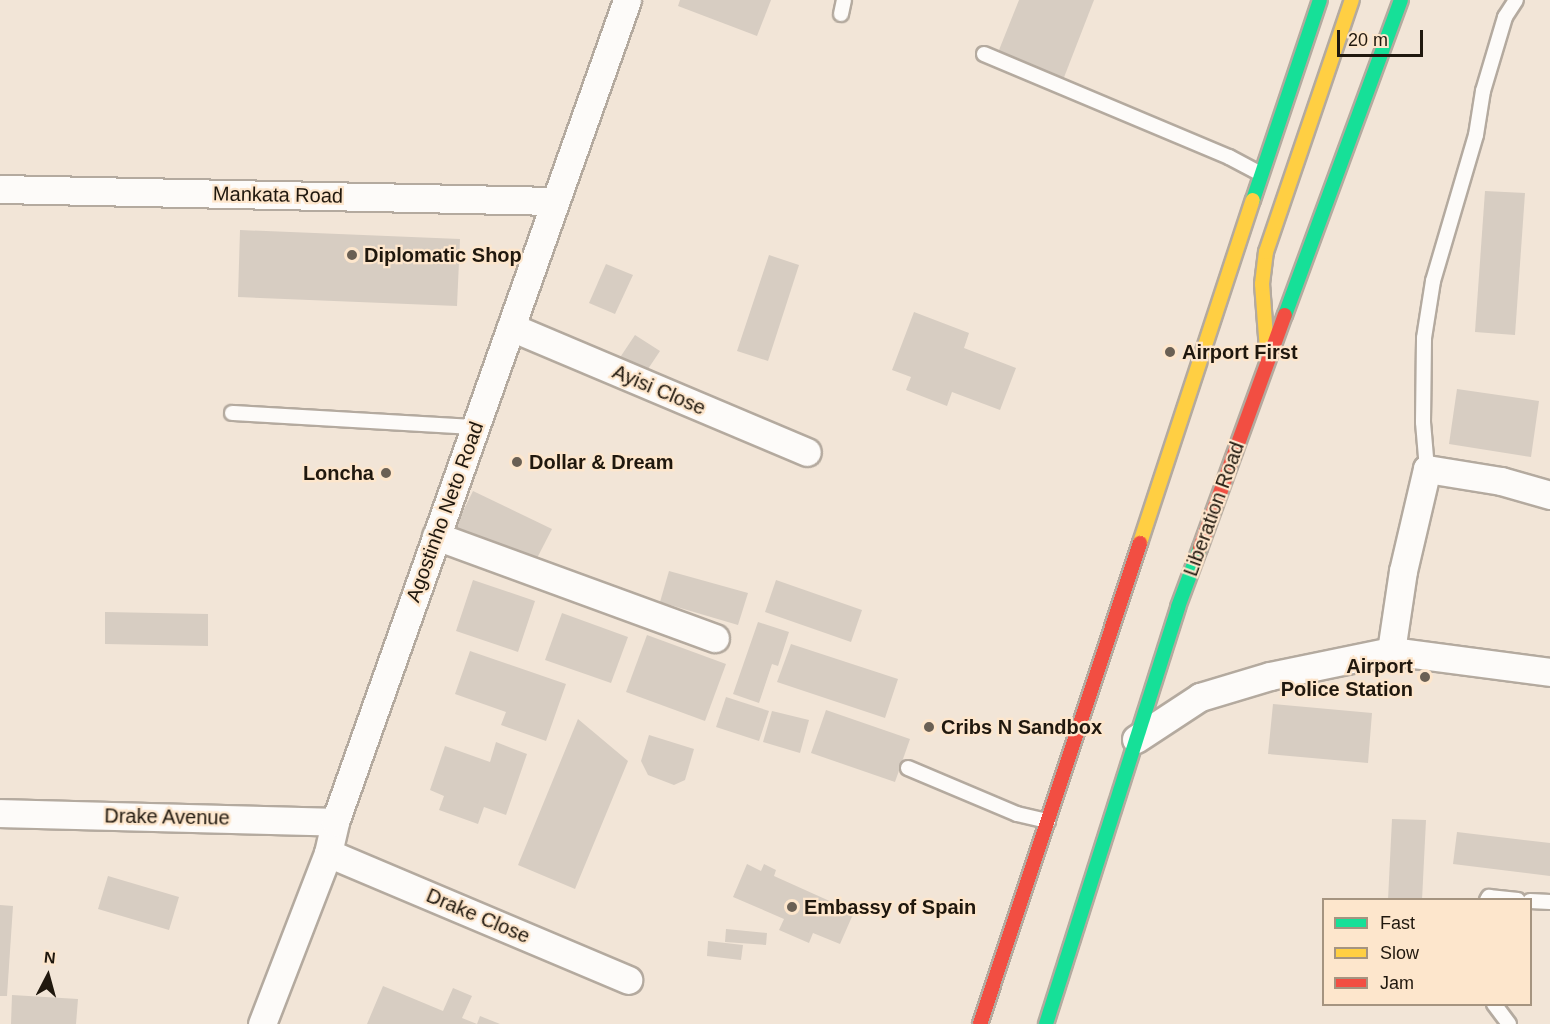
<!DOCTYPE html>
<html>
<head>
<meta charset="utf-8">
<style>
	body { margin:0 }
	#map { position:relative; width:1550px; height:1024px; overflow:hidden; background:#f2e5d7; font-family:Arial,sans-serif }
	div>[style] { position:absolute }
	.building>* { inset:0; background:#d7cdc2 }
	.roads { filter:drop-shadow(2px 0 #b4aa9f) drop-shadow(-2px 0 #b4aa9f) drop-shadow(0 2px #b4aa9f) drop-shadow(0 -2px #b4aa9f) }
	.lane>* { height:14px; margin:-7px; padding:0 7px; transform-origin:7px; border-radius:7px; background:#fdfbf9 }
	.street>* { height:27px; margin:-13.5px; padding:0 13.5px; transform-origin:13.5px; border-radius:13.5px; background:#fdfbf9 }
	.fast>* { height:14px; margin:-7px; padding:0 7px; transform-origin:7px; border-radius:7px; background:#16e098 }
	.slow>* { height:14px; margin:-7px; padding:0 7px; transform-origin:7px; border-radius:7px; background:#ffcf43 }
	.jam>* { height:14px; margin:-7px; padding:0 7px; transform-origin:7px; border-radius:7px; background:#f24e42 }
	.dots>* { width:16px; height:16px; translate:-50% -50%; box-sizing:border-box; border:3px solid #fde6cc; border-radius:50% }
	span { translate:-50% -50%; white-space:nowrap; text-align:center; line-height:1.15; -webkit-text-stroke:4.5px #fde6cc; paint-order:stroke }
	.street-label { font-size:20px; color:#20180e }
	.poi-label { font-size:20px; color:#20180e; font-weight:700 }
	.left { translate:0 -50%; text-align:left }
	.right { translate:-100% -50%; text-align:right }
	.legend { position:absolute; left:1322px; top:898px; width:210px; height:108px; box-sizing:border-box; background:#fde6cc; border:2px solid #a59480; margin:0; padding:8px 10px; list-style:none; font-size:18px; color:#20180e }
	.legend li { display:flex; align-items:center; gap:12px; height:30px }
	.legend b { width:30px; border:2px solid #a59480 }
	.north { position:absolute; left:18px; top:946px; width:60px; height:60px; -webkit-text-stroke:4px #fde6cc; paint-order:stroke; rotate:6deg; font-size:16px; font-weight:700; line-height:24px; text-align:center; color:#20180e }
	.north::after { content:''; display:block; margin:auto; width:21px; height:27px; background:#20180e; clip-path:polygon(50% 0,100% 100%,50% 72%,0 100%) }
	.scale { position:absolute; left:1337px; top:30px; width:86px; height:27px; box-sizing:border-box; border:3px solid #20180e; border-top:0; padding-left:8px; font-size:18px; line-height:21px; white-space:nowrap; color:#20180e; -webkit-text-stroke:4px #fde6cc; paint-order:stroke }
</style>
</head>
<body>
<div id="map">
	<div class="building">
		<div style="clip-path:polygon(680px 0,771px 0,757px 36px,678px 6px)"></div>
		<div style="clip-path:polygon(1019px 0,1094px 0,1063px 80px,997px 55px)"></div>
		<div style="clip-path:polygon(1485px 191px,1525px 193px,1515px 335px,1475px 332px)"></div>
		<div style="clip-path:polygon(240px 230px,460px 239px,457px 306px,238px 297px)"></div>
		<div style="clip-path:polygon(769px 255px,799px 265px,768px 361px,737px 351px)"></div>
		<div style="clip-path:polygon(606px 264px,633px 275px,615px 314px,589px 303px)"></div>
		<div style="clip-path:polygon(914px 312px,969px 333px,964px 348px,1016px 368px,1000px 410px,952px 392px,947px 406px,906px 390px,911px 377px,892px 370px)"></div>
		<div style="clip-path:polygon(635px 335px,660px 351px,644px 375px,619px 359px)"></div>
		<div style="clip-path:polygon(1457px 389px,1539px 401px,1531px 457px,1449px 444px)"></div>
		<div style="clip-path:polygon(473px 491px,552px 529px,534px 564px,455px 527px)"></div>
		<div style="clip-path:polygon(669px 571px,748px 593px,738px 625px,660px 602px)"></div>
		<div style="clip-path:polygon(473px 580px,535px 601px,518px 652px,456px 631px)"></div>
		<div style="clip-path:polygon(776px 580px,862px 610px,851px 642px,765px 612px)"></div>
		<div style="clip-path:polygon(105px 612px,208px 614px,208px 646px,105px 644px)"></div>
		<div style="clip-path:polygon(562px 613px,628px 637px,611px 683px,545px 660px)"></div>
		<div style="clip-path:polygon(758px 622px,789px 632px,778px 666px,772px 664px,759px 703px,733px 694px)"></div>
		<div style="clip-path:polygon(647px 635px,726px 664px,705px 721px,626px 692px)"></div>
		<div style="clip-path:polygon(791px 644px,898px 679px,885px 718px,777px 682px)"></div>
		<div style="clip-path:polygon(470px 651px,566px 684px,546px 741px,501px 725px,506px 712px,455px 694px)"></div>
		<div style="clip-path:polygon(726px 697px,769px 711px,759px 741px,716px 727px)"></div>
		<div style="clip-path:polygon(1273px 704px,1372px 713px,1368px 763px,1268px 754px)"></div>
		<div style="clip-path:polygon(826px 710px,910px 739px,895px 782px,811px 753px)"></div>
		<div style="clip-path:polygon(772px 711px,809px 720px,800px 753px,763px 742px)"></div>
		<div style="clip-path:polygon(578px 719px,628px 761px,575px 889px,518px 865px)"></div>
		<div style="clip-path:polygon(649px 735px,694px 749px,685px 780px,674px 785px,648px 775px,641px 761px)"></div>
		<div style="clip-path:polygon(496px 742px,527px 754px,506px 815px,484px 807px,478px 824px,439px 810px,444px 796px,430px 790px,445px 746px,490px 762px)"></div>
		<div style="clip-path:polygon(1392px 819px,1426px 820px,1422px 900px,1388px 900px)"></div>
		<div style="clip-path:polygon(1457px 832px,1550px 843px,1550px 876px,1453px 864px)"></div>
		<div style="clip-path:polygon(747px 864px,761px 871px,764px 864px,776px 870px,774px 876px,854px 912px,840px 944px,813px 933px,809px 943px,779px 930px,784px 919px,733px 897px)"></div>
		<div style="clip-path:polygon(108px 876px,179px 897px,169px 930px,98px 909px)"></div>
		<div style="clip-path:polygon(0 905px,13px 906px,7px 996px,0 996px)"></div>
		<div style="clip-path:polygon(726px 929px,767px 933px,766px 945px,725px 942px)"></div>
		<div style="clip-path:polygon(708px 941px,743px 945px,741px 960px,707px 956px)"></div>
		<div style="clip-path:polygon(383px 986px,443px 1011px,453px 988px,472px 996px,462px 1018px,477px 1024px,480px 1016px,500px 1024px,367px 1024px)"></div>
		<div style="clip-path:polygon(12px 995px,78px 999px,76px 1024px,11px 1024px)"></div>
	</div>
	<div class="roads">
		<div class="lane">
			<div style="left:841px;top:14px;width:14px;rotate:-78deg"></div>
			<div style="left:984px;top:54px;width:266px;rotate:22.8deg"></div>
			<div style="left:1229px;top:157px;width:36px;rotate:28deg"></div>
			<div style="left:232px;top:413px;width:243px;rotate:3.3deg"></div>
			<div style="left:1427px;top:469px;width:47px;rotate:-94.9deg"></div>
			<div style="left:1423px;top:422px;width:84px;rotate:-89.3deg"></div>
			<div style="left:1424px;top:338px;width:58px;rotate:-81deg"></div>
			<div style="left:1433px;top:281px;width:152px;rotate:-73.6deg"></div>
			<div style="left:1476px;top:135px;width:45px;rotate:-81deg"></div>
			<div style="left:1483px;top:91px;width:77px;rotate:-73.4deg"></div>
			<div style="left:1505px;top:17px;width:20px;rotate:-57deg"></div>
			<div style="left:908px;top:768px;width:118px;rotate:22.9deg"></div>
			<div style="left:1017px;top:814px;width:32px;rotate:13deg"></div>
			<div style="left:1487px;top:900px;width:4px;rotate:-56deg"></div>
			<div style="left:1489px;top:897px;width:29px;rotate:6deg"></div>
			<div style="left:1530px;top:901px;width:20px;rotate:3deg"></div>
			<div style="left:1494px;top:1004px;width:25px;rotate:53deg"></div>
		</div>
		<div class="street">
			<div style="left:0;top:189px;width:555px;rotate:1.24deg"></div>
			<div style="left:511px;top:327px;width:321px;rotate:22.9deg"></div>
			<div style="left:436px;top:536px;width:297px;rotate:20.1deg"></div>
			<div style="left:1391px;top:651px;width:81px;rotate:-81.5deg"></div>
			<div style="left:1403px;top:571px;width:105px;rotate:-76.8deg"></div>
			<div style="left:1427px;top:469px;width:75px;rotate:9.2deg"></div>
			<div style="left:1501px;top:481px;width:51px;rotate:15.9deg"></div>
			<div style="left:1136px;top:739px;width:77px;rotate:-33.3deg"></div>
			<div style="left:1200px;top:697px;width:73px;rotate:-16.7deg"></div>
			<div style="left:1270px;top:676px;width:124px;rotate:-11.7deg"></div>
			<div style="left:1391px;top:651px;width:160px;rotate:7.5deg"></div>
			<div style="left:0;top:813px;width:335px;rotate:1.5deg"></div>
			<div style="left:328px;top:853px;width:326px;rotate:22.9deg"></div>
			<div style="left:262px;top:1024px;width:183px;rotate:-68.9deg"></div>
			<div style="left:328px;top:853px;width:32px;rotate:-77deg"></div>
			<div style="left:335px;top:822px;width:872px;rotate:-70.44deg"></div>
		</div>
		<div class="fast">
			<div style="left:1253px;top:200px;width:211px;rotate:-71.5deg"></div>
			<div style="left:1285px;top:315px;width:336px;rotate:-69.8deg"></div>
			<div style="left:1046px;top:1024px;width:437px;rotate:-72.4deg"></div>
			<div style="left:1178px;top:607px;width:63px;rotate:-69.6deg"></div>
		</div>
		<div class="slow">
			<div style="left:1267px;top:350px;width:66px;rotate:-94.3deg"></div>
			<div style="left:1262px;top:284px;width:32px;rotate:-83deg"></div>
			<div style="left:1266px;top:252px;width:266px;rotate:-71.2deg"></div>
			<div style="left:1140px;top:543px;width:361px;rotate:-71.8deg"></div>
		</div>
		<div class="jam">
			<div style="left:1200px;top:548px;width:248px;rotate:-70deg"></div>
			<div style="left:980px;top:1024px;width:507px;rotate:-71.6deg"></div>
		</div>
	</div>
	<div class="dots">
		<div style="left:352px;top:255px;background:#6a6054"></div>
		<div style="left:1170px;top:352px;background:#6a6054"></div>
		<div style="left:517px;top:462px;background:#6a6054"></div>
		<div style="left:386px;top:473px;background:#6a6054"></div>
		<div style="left:1425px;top:677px;background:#6a6054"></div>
		<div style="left:929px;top:727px;background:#6a6054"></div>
		<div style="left:792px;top:907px;background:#6a6054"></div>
	</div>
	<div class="street-label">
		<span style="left:278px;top:195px;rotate:1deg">Mankata Road</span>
		<span style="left:659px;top:390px;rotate:23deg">Ayisi Close</span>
		<span style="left:1214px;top:509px;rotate:-70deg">Liberation Road</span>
		<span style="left:445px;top:512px;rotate:-70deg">Agostinho Neto Road</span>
		<span style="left:167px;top:817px;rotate:1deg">Drake Avenue</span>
		<span style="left:478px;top:916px;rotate:23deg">Drake Close</span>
	</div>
	<div class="poi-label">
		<span class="left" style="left:364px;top:255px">Diplomatic Shop</span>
		<span class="left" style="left:1182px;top:352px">Airport First</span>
		<span class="left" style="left:529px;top:462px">Dollar &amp; Dream</span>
		<span class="right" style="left:374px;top:473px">Loncha</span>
		<span class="right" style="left:1413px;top:678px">Airport<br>Police Station</span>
		<span class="left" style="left:941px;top:727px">Cribs N Sandbox</span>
		<span class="left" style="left:804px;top:907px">Embassy of Spain</span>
	</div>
	<ul class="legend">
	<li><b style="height:8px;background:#16e098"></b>Fast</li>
	<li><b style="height:8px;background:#ffcf43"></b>Slow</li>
	<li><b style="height:8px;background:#f24e42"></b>Jam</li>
	</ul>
	<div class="north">N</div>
	<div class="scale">20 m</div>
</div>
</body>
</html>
